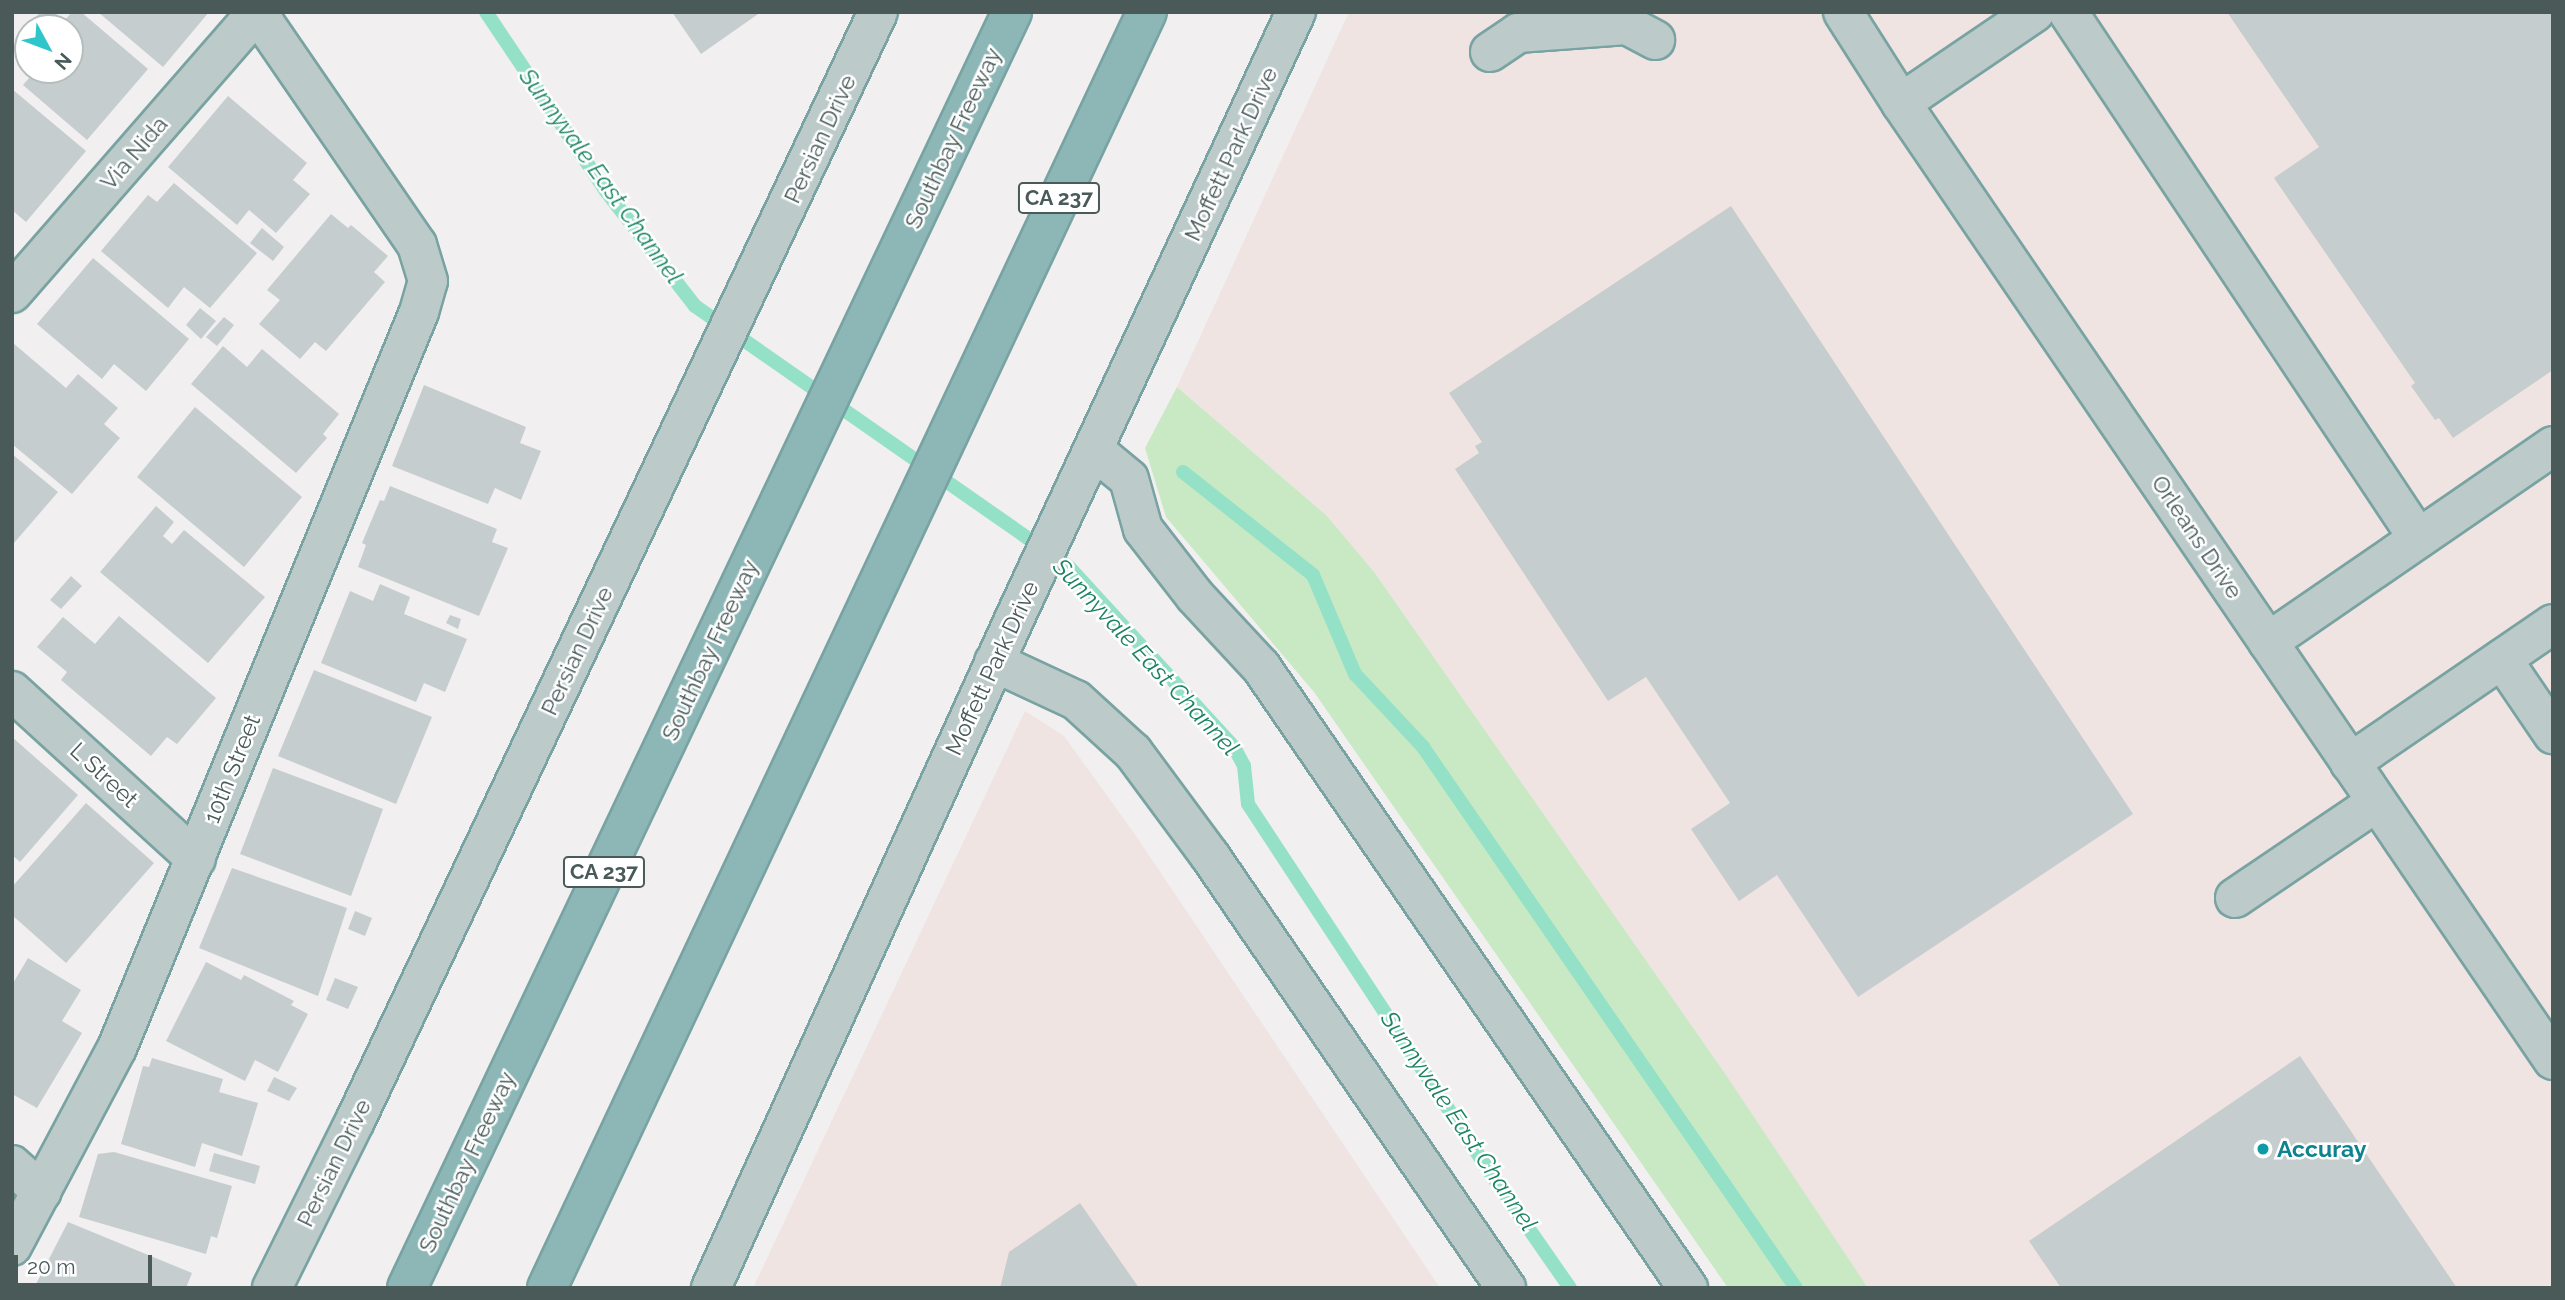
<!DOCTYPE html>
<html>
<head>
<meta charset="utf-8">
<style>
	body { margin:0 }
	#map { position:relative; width:2565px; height:1300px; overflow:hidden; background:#f1eff0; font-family:Raleway,sans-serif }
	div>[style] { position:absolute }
	.commercial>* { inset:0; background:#efe4e1 }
	.green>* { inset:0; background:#c8e9c3 }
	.stream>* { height:14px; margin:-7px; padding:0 7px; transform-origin:7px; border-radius:7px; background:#95e1c8 }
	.building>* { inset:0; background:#c6cdce }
	.roads { filter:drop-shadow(2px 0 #78a3a2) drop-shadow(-2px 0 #78a3a2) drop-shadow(0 2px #78a3a2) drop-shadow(0 -2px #78a3a2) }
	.minor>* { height:38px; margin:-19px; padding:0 19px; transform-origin:19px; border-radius:19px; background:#bccac9 }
	.highway>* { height:38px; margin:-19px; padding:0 19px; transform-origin:19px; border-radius:19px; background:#8db7b6 }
	.dots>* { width:19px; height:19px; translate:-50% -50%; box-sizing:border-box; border:4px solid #fff; border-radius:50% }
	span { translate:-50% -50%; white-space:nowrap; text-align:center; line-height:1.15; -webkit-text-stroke:5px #fff; paint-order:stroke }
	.shield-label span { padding:2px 5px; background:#fff; border:2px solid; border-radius:5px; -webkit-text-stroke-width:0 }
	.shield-label { font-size:21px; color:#495a59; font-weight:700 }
	.street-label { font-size:23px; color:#495a59 }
	.culture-label { font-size:23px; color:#0d838f; font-weight:700 }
	.left { translate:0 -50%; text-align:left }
	.water-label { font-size:24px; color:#1c8462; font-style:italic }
	.frame { position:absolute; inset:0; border:14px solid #495a59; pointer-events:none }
	.north { position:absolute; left:14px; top:14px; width:70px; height:70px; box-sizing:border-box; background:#fff; border:2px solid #b6bdbd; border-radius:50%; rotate:131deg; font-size:19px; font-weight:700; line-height:28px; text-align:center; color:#495a59 }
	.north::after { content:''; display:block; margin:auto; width:24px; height:32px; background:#30c5ca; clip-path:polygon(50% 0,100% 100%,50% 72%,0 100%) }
	.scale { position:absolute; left:14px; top:1255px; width:138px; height:32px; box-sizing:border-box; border:4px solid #495a59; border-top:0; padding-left:9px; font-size:21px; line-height:24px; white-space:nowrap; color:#495a59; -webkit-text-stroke:5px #fff; paint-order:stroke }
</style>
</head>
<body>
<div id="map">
	<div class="commercial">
		<div style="clip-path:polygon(1349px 12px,2553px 12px,2553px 1288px,1868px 1288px,1726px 1075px,1326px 515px,1177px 387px)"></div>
		<div style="clip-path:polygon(1025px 711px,1064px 736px,1134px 833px,1440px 1288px,753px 1288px)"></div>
	</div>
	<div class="green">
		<div style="clip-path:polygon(1177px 387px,1326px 515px,1374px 572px,1726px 1075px,1868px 1288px,1728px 1288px,1314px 692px,1166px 517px,1145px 448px)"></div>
	</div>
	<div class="stream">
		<div style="left:486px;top:12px;width:214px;rotate:56.2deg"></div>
		<div style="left:605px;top:190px;width:147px;rotate:52.2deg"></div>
		<div style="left:695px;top:306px;width:456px;rotate:34.9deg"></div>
		<div style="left:1069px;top:567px;width:244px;rotate:47.5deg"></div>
		<div style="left:1234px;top:747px;width:21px;rotate:62deg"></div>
		<div style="left:1244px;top:766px;width:38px;rotate:84deg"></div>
		<div style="left:1248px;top:804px;width:453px;rotate:56.7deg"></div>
		<div style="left:1497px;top:1183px;width:128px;rotate:55.2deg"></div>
		<div style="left:1183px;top:472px;width:166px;rotate:38.4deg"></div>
		<div style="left:1313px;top:575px;width:108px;rotate:67deg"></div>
		<div style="left:1355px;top:674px;width:100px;rotate:47deg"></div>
		<div style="left:1423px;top:747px;width:657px;rotate:55.42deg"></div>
	</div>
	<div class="building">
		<div style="clip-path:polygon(40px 12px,54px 12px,64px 21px,72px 12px,81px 12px,148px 69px,87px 140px,23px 85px,36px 70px,70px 70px,70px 28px,28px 28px,28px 62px,12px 48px)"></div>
		<div style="clip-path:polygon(98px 12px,209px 12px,163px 67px)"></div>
		<div style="clip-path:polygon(672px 12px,761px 12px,701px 54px)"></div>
		<div style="clip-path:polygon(2227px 12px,2553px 12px,2553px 370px,2453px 438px,2439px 418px,2435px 420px,2411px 386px,2415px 383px,2274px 178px,2319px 147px)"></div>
		<div style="clip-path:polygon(12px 89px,86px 151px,26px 222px,12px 210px)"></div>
		<div style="clip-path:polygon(228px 96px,307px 163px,293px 180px,310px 194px,276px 233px,249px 210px,237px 225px,168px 167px)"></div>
		<div style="clip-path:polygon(174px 183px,257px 253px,210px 308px,184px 287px,168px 308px,101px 251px,148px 195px,157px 202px)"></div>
		<div style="clip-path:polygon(1731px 206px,2133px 814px,1858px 997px,1777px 875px,1739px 901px,1691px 829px,1730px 803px,1646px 677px,1608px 701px,1455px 469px,1479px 453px,1475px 446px,1482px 442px,1449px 393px)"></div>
		<div style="clip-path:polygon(331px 214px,348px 228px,351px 225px,388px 256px,374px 272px,385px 282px,326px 351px,315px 342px,300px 359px,259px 324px,280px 300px,267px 290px)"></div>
		<div style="clip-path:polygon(262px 228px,284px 247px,273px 261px,250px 243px)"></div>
		<div style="clip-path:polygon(93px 258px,189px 339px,146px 391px,114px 364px,102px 379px,37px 324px)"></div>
		<div style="clip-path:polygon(200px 308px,216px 321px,201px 339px,186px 325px)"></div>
		<div style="clip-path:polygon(224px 317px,234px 325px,217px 346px,206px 337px)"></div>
		<div style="clip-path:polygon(13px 343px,66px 388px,78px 374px,118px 408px,104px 424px,120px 438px,72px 494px,12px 444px)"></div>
		<div style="clip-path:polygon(223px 346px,247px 367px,262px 349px,339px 414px,323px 434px,327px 438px,296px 473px,191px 384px)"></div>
		<div style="clip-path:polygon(424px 385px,526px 427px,520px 443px,541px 451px,521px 500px,495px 488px,488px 504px,392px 466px)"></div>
		<div style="clip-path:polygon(195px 407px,302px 497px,244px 567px,137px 477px)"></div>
		<div style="clip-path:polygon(12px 454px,58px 492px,14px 543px,12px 542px)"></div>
		<div style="clip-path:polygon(390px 486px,497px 529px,492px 542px,508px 548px,479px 616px,358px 567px,366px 545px,362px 543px,380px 500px,384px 501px)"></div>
		<div style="clip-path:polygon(156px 506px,174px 522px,163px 536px,172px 544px,184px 530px,265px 597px,208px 663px,100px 572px)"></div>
		<div style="clip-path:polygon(71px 576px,82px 586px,61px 609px,50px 600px)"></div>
		<div style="clip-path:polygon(380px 584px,410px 597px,404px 614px,467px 639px,445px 692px,424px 683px,416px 702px,321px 663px,350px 591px,373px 601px)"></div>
		<div style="clip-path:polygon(450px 615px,461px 619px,458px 629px,446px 623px)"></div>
		<div style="clip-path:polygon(119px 616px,216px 698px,177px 744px,167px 737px,151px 756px,61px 680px,67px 672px,37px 647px,63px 617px,95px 644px)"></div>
		<div style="clip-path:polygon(314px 670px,432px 717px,396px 804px,278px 756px)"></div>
		<div style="clip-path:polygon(12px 737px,78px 795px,20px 862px,12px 855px)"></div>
		<div style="clip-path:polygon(273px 768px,383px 809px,351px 896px,240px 854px)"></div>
		<div style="clip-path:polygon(86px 803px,154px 863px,66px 963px,12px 915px,12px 887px)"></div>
		<div style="clip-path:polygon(232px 868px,347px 908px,318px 996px,199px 948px)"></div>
		<div style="clip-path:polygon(355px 911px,372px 918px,365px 936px,348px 929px)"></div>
		<div style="clip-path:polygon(28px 958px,81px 990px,62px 1021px,82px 1033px,37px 1108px,12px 1094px,12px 985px)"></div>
		<div style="clip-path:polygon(206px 962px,241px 980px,244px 975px,294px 1001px,291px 1005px,308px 1014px,278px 1072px,255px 1060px,245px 1081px,166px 1041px)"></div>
		<div style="clip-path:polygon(335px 978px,358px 987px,348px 1009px,326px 1000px)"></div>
		<div style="clip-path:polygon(2300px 1056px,2457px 1288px,2061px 1288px,2029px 1241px)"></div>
		<div style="clip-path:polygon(152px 1058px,223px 1079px,219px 1092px,258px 1103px,242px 1156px,202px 1143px,195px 1167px,121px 1144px,143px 1066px,149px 1067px)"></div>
		<div style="clip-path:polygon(274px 1077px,297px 1088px,289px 1101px,267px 1091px)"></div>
		<div style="clip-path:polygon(114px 1152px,232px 1186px,217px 1238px,211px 1236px,206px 1254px,79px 1217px,98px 1154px)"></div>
		<div style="clip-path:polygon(214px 1153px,260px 1166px,255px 1184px,209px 1171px)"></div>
		<div style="clip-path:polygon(1080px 1203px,1139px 1288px,1000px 1288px,1009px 1252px)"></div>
		<div style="clip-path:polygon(68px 1222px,192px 1273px,186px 1288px,34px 1288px)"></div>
	</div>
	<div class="roads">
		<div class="minor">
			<div style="left:1843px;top:12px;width:108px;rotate:57.5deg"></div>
			<div style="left:1901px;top:103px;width:1158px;rotate:55.73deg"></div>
			<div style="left:2068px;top:12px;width:632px;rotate:56.36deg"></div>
			<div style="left:1490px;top:52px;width:34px;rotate:-34deg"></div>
			<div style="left:1518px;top:33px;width:109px;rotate:-4.2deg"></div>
			<div style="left:1627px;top:25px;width:32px;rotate:28deg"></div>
			<div style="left:1901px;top:103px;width:162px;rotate:-34.2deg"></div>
			<div style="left:12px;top:293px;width:373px;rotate:-48.9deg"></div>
			<div style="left:1094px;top:450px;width:45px;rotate:39.6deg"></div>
			<div style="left:1129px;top:479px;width:52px;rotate:74.4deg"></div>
			<div style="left:1143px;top:529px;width:85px;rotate:52.2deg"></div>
			<div style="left:1195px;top:596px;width:97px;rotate:47.1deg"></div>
			<div style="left:1261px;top:667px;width:754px;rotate:55.49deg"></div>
			<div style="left:2268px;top:642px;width:346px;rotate:-34.5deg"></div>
			<div style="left:2502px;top:659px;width:91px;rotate:55.8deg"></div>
			<div style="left:994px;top:662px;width:90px;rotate:24.9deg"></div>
			<div style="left:1076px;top:700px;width:77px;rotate:42.4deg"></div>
			<div style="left:1133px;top:752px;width:129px;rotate:53.5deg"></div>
			<div style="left:1210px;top:856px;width:524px;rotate:55.58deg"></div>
			<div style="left:12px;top:691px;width:249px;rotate:42.4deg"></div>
			<div style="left:2350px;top:763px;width:246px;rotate:-34.4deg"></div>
			<div style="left:2235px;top:898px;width:171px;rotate:-34.1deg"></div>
			<div style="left:12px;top:1165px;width:40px;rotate:42deg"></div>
			<div style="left:12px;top:1246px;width:224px;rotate:-62.1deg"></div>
			<div style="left:117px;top:1048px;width:796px;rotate:-67.69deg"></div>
			<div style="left:419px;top:312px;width:32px;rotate:-74deg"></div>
			<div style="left:428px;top:281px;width:38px;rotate:-107deg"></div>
			<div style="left:417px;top:245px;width:283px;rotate:-124.5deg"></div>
			<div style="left:272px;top:1288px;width:186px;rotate:-63.6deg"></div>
			<div style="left:355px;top:1121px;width:1226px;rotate:-64.75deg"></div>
			<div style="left:711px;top:1288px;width:729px;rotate:-65.61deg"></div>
			<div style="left:1012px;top:624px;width:675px;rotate:-65.11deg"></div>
		</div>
		<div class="highway">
			<div style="left:407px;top:1288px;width:1412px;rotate:-64.63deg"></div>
			<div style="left:547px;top:1288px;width:1410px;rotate:-64.82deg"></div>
		</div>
	</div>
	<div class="dots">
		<div style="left:2263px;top:1149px;background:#0f9aa8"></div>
	</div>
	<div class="shield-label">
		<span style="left:1059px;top:198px">CA 237</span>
		<span style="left:604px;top:872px">CA 237</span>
	</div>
	<div class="street-label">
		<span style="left:953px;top:138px;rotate:-65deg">Southbay Freeway</span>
		<span style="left:820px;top:139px;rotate:-65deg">Persian Drive</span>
		<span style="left:134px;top:153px;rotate:-49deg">Via Nida</span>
		<span style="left:1231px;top:154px;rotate:-65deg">Moffett Park Drive</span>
		<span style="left:2197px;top:537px;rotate:56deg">Orleans Drive</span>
		<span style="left:710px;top:650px;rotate:-65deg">Southbay Freeway</span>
		<span style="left:577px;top:651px;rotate:-65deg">Persian Drive</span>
		<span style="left:992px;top:668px;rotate:-65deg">Moffett Park Drive</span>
		<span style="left:232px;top:769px;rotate:-68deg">10th Street</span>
		<span style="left:104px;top:775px;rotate:43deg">L Street</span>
		<span style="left:467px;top:1162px;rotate:-65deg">Southbay Freeway</span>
		<span style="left:334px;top:1163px;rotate:-64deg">Persian Drive</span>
	</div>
	<div class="culture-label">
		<span class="left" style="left:2277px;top:1149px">Accuray</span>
	</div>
	<div class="water-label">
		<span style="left:601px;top:176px;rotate:54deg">Sunnyvale East Channel</span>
		<span style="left:1146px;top:657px;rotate:47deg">Sunnyvale East Channel</span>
		<span style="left:1459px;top:1121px;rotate:56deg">Sunnyvale East Channel</span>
	</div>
	<div class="frame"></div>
	<div class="north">N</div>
	<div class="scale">20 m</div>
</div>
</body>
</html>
